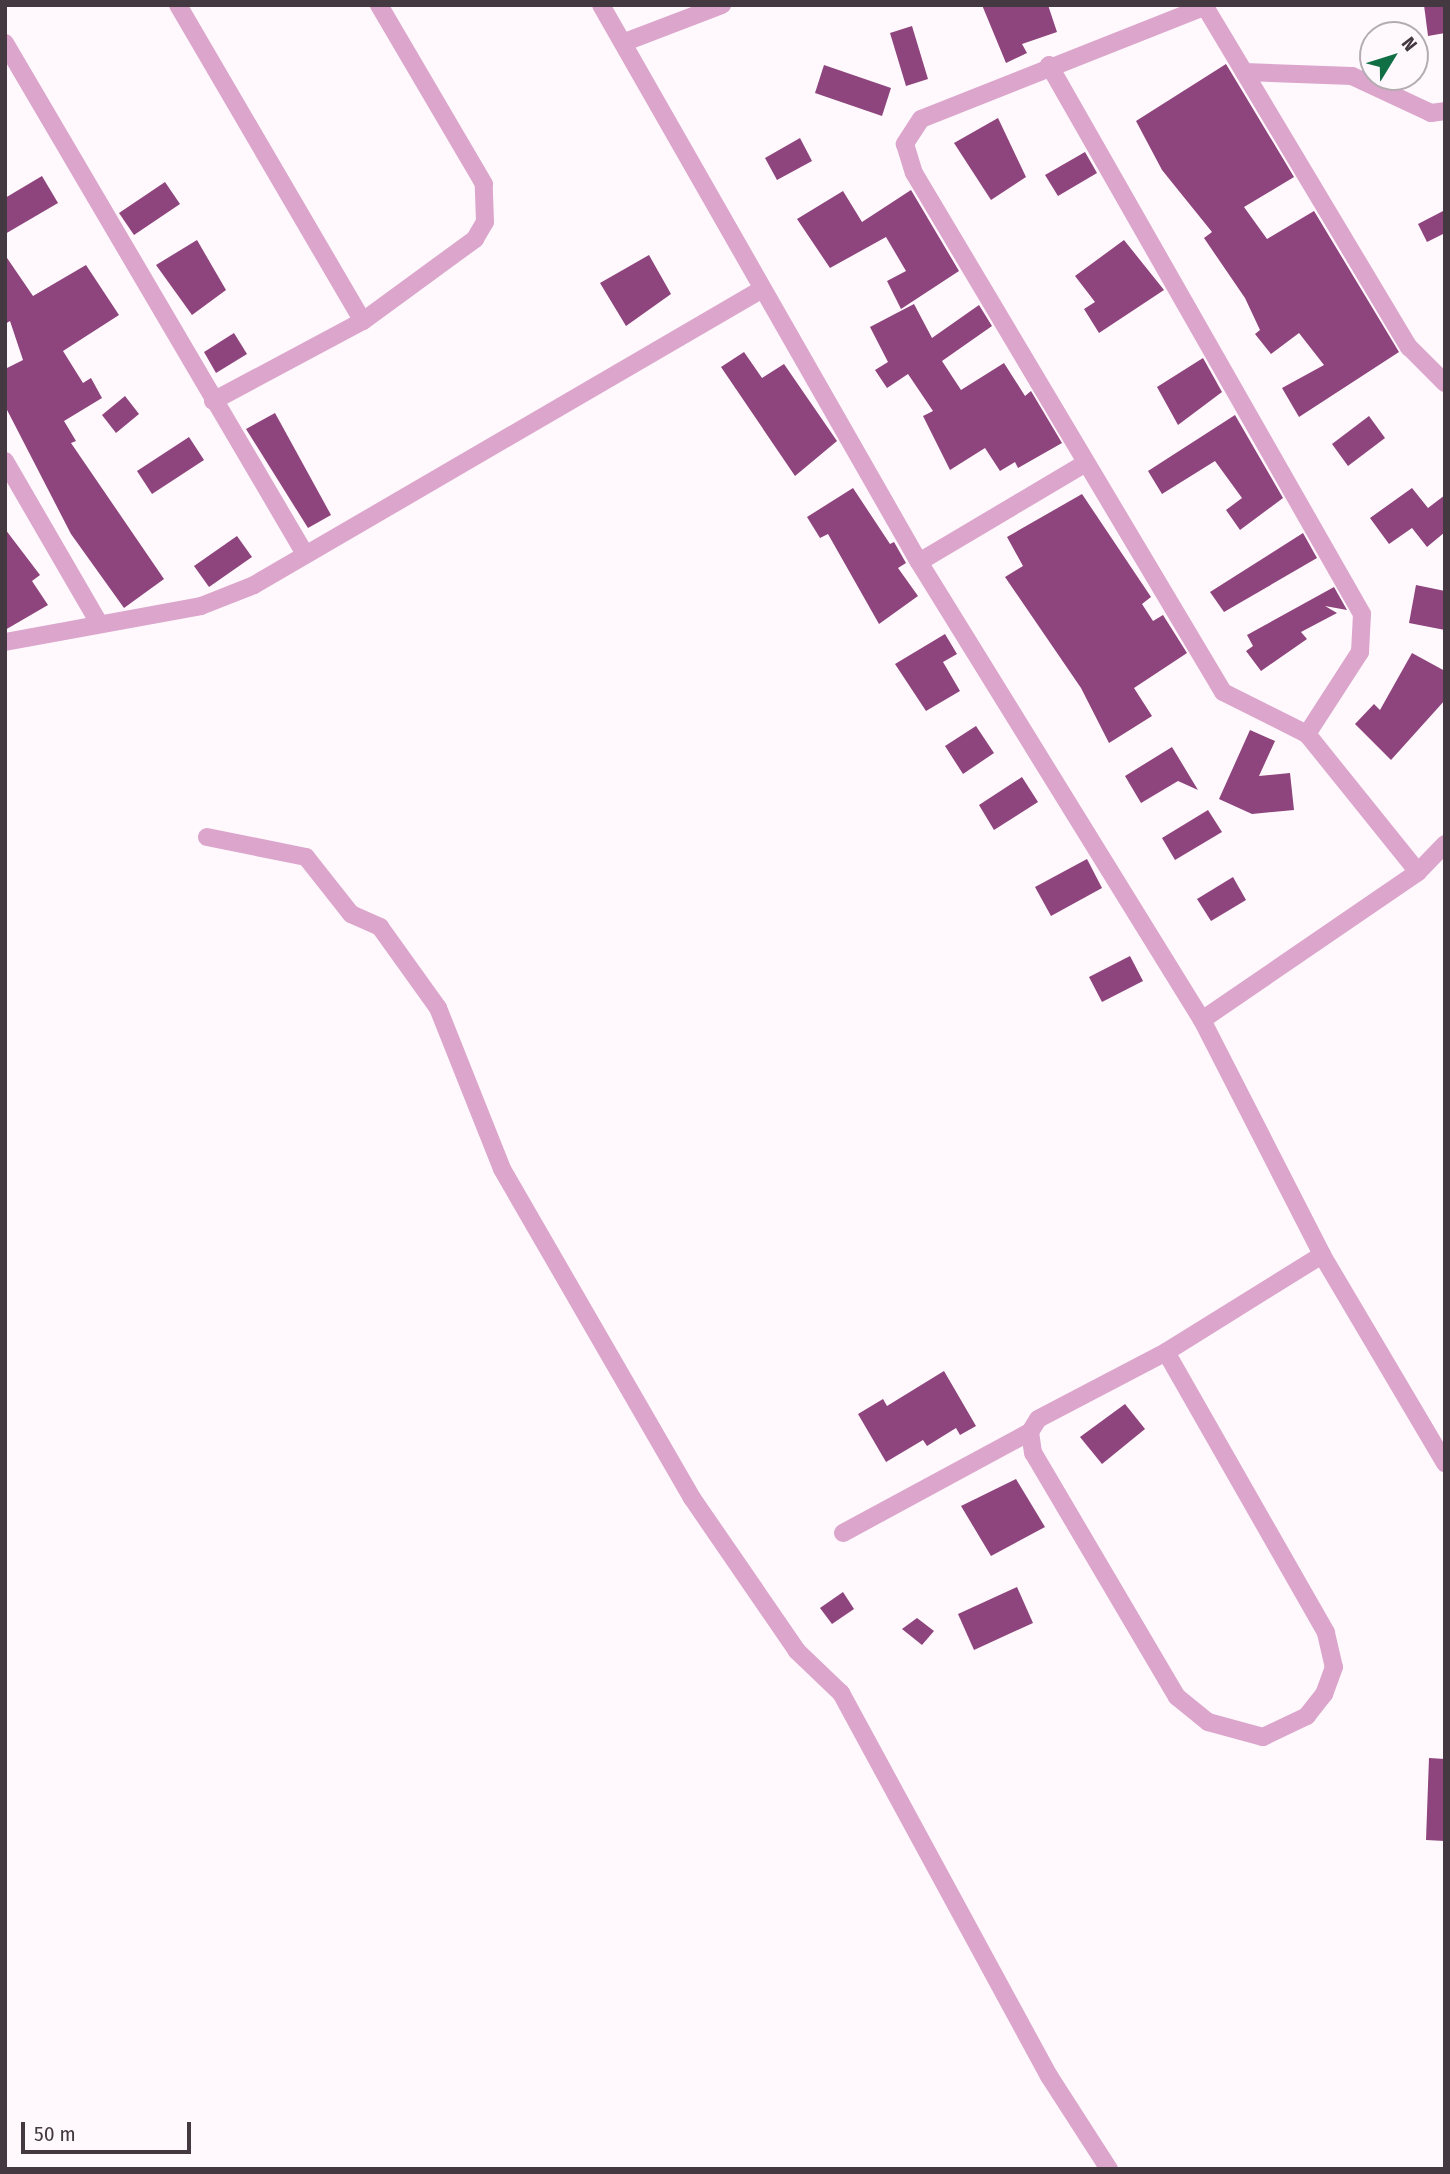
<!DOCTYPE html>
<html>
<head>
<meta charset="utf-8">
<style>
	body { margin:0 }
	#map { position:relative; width:1450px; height:2174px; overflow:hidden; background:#fff9fd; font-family:"Fira Sans Condensed",sans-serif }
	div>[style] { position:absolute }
	.building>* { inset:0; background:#8e447c }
	.minor>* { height:18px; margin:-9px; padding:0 9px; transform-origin:9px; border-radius:9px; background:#dca5cc }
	span { translate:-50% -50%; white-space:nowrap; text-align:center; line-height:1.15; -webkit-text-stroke:7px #fff9fd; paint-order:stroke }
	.frame { position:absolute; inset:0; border:7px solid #443941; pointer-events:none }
	.north { position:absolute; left:1359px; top:21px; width:70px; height:70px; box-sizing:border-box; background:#fff9fd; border:2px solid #b4acb2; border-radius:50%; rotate:52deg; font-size:19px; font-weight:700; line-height:28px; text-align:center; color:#443941 }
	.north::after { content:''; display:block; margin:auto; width:24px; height:32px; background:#106f45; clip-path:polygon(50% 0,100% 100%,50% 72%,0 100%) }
	.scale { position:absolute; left:21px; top:2122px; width:170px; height:32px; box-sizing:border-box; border:4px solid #443941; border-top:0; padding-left:9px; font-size:21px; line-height:24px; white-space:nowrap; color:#443941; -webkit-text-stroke:5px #fff9fd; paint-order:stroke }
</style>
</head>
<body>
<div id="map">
	<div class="building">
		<div style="clip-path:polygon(982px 5px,1048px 5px,1057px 32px,1022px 44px,1027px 53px,1006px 63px)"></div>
		<div style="clip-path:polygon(1424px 5px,1445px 5px,1445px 33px,1428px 36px)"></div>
		<div style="clip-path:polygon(912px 26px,928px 79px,906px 86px,890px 33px)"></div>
		<div style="clip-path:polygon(1226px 64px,1294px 177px,1244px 207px,1267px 239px,1314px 211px,1399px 352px,1299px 417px,1282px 388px,1324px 365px,1299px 333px,1271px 354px,1255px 334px,1260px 330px,1245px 298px,1204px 238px,1212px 232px,1162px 170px,1136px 121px)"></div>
		<div style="clip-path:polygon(824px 65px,891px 88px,882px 116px,815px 93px)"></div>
		<div style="clip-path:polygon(998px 118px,1026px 177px,991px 200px,954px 143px)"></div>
		<div style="clip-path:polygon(800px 138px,812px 161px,777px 180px,765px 158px)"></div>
		<div style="clip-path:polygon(1085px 152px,1097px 173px,1058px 196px,1045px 175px)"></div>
		<div style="clip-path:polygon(42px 176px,58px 203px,5px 234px,5px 198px)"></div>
		<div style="clip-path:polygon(165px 182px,180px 204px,134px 235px,119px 213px)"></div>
		<div style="clip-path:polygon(911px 190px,959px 271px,901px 309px,887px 281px,906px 271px,886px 237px,830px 268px,797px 219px,843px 191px,862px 222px)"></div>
		<div style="clip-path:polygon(1445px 210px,1445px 233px,1427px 242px,1418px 224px)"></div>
		<div style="clip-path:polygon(197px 240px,226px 290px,192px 315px,156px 265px)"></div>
		<div style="clip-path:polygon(1124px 240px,1164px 290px,1099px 333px,1084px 309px,1095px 302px,1075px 276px)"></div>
		<div style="clip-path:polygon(5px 255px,33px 296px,86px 265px,119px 315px,63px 351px,83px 383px,91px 378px,102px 398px,64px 421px,76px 441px,71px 443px,164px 579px,124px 608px,71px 534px,5px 406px,5px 369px,23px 360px,10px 321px,5px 324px)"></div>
		<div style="clip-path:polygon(649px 255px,671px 294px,626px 326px,600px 283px)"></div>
		<div style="clip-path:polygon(914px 304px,932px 338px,979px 305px,992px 326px,942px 361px,961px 390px,1004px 363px,1025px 396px,1031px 391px,1062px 443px,1018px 468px,1015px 462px,1000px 471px,985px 448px,950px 470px,923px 416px,933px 411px,908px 374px,887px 388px,875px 370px,888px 362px,870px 327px)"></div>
		<div style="clip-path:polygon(234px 333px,247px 354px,216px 373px,204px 352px)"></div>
		<div style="clip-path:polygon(744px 352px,762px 378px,784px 364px,837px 441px,795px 476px,721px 367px)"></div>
		<div style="clip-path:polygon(1203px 358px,1222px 392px,1178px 425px,1157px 387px)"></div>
		<div style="clip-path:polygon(125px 396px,139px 414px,116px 433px,102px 415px)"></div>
		<div style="clip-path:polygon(275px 413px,331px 515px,308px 528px,246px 429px)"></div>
		<div style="clip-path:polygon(1235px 415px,1283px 498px,1240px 530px,1226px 510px,1242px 498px,1215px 461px,1162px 494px,1148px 471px)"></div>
		<div style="clip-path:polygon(1369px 416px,1385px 438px,1348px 466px,1332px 444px)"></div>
		<div style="clip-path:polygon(189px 437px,204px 460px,152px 494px,137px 471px)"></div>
		<div style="clip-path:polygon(853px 488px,890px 544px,894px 542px,906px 563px,898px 568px,918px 596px,879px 624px,828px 534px,820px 538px,807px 517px)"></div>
		<div style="clip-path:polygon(1412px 488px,1428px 508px,1445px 495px,1445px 532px,1427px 547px,1412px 528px,1389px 544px,1370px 518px)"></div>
		<div style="clip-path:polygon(1082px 494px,1151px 597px,1142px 604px,1153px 621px,1163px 615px,1187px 653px,1134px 688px,1152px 716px,1109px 743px,1081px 688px,1005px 577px,1023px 566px,1007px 537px)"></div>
		<div style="clip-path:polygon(5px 529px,40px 575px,32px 581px,48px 605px,5px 630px)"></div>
		<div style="clip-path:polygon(1303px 533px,1317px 558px,1224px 612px,1210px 592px)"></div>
		<div style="clip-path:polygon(237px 536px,252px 557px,209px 587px,194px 566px)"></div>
		<div style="clip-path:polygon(1416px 585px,1445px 591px,1445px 630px,1409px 623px)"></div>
		<div style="clip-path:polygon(1334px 587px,1347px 610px,1325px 606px,1337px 613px,1301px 632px,1307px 639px,1261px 671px,1246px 651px,1253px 646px,1247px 635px)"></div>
		<div style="clip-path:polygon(945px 634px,957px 654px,943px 662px,960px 691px,926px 711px,895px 664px)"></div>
		<div style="clip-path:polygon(1412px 653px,1445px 671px,1445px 700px,1391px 760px,1355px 724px,1374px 704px,1380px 710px)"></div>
		<div style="clip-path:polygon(976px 726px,994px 753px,963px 774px,945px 746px)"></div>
		<div style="clip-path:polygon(1250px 730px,1275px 741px,1259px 776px,1290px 773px,1294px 810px,1252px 814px,1219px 799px)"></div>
		<div style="clip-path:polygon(1172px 747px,1198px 790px,1178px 781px,1141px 803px,1125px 776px)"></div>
		<div style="clip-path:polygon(1022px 777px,1038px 802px,994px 830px,979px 805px)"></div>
		<div style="clip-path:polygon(1208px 810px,1222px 832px,1175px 860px,1162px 838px)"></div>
		<div style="clip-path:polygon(1087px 859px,1102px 888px,1051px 916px,1035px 887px)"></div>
		<div style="clip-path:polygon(1233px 877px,1246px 900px,1211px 921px,1197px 899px)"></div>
		<div style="clip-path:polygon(1130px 956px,1143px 981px,1102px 1002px,1089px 977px)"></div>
		<div style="clip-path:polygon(944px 1371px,976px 1426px,960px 1435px,956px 1428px,927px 1446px,923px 1440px,886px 1462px,858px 1414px,883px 1399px,887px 1406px)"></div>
		<div style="clip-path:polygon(1125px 1404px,1145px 1429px,1102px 1464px,1080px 1437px)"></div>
		<div style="clip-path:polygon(1016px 1479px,1045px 1527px,991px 1556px,961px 1506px)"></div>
		<div style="clip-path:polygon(1017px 1587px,1033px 1623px,974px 1650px,958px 1614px)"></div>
		<div style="clip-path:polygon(843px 1592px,854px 1609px,832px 1624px,820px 1608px)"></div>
		<div style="clip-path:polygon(917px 1618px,934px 1631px,922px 1645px,902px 1629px)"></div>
		<div style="clip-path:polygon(1429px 1758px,1445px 1759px,1445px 1841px,1426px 1840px)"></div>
	</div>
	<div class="minor">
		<div style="left:178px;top:5px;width:366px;rotate:59.7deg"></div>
		<div style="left:601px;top:5px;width:641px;rotate:60.28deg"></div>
		<div style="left:919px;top:562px;width:538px;rotate:58.29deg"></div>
		<div style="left:1202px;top:1020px;width:264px;rotate:62.9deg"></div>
		<div style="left:1322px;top:1255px;width:242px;rotate:59.4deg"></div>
		<div style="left:1204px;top:5px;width:399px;rotate:59.1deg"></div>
		<div style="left:1409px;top:347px;width:51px;rotate:45deg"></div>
		<div style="left:1204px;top:7px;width:304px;rotate:158.4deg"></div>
		<div style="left:921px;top:119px;width:30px;rotate:123deg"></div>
		<div style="left:905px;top:144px;width:30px;rotate:73deg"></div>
		<div style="left:914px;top:173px;width:604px;rotate:59.23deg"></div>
		<div style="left:1223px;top:692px;width:94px;rotate:26.6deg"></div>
		<div style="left:1307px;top:734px;width:177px;rotate:51.2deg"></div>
		<div style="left:625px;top:42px;width:104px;rotate:-20.9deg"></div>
		<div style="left:5px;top:43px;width:593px;rotate:59.58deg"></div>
		<div style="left:1049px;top:65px;width:632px;rotate:60.31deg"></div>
		<div style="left:1362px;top:614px;width:38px;rotate:93deg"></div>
		<div style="left:1360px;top:652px;width:98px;rotate:122.9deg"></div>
		<div style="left:1244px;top:72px;width:108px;rotate:2.1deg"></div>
		<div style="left:1352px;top:76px;width:87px;rotate:25.1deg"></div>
		<div style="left:1431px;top:113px;width:14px;rotate:-8deg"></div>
		<div style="left:213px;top:401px;width:170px;rotate:-28.1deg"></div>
		<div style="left:363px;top:321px;width:139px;rotate:-36.2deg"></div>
		<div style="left:475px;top:239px;width:20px;rotate:-60deg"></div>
		<div style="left:485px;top:222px;width:38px;rotate:-92deg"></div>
		<div style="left:484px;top:184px;width:208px;rotate:-120.4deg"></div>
		<div style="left:5px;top:461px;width:187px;rotate:59.9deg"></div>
		<div style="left:919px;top:562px;width:192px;rotate:-30.7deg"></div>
		<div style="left:5px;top:642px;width:199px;rotate:-10.4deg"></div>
		<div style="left:201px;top:606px;width:57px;rotate:-21.6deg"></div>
		<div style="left:254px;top:585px;width:584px;rotate:-30.21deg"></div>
		<div style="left:207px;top:837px;width:101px;rotate:11.4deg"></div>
		<div style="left:306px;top:857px;width:73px;rotate:51.7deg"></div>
		<div style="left:351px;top:914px;width:32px;rotate:24deg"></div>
		<div style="left:380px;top:927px;width:100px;rotate:54.4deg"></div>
		<div style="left:438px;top:1008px;width:173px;rotate:68.3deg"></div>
		<div style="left:502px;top:1169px;width:380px;rotate:60deg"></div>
		<div style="left:692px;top:1498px;width:186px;rotate:55.5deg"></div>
		<div style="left:797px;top:1651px;width:61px;rotate:43.7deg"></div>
		<div style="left:841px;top:1693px;width:436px;rotate:61.5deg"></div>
		<div style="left:1049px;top:2076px;width:111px;rotate:57.2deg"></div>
		<div style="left:1202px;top:1020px;width:262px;rotate:-34.4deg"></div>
		<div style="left:1418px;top:872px;width:39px;rotate:-46deg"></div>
		<div style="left:1166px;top:1352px;width:323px;rotate:60.3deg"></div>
		<div style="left:1326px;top:1633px;width:35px;rotate:77deg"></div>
		<div style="left:1334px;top:1667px;width:29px;rotate:110deg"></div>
		<div style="left:1324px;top:1694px;width:28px;rotate:128deg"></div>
		<div style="left:1307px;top:1716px;width:49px;rotate:154.5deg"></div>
		<div style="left:1263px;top:1737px;width:57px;rotate:-164.7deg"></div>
		<div style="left:1208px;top:1722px;width:40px;rotate:-141deg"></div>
		<div style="left:1177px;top:1697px;width:283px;rotate:-120.5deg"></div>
		<div style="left:1033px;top:1453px;width:21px;rotate:-98deg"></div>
		<div style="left:1030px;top:1432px;width:15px;rotate:-58deg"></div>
		<div style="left:1038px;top:1419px;width:144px;rotate:-27.6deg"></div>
		<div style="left:1166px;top:1352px;width:184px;rotate:-31.9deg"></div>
		<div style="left:843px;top:1533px;width:213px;rotate:-28.4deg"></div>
	</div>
	<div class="frame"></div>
	<div class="north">N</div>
	<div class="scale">50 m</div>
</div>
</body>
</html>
